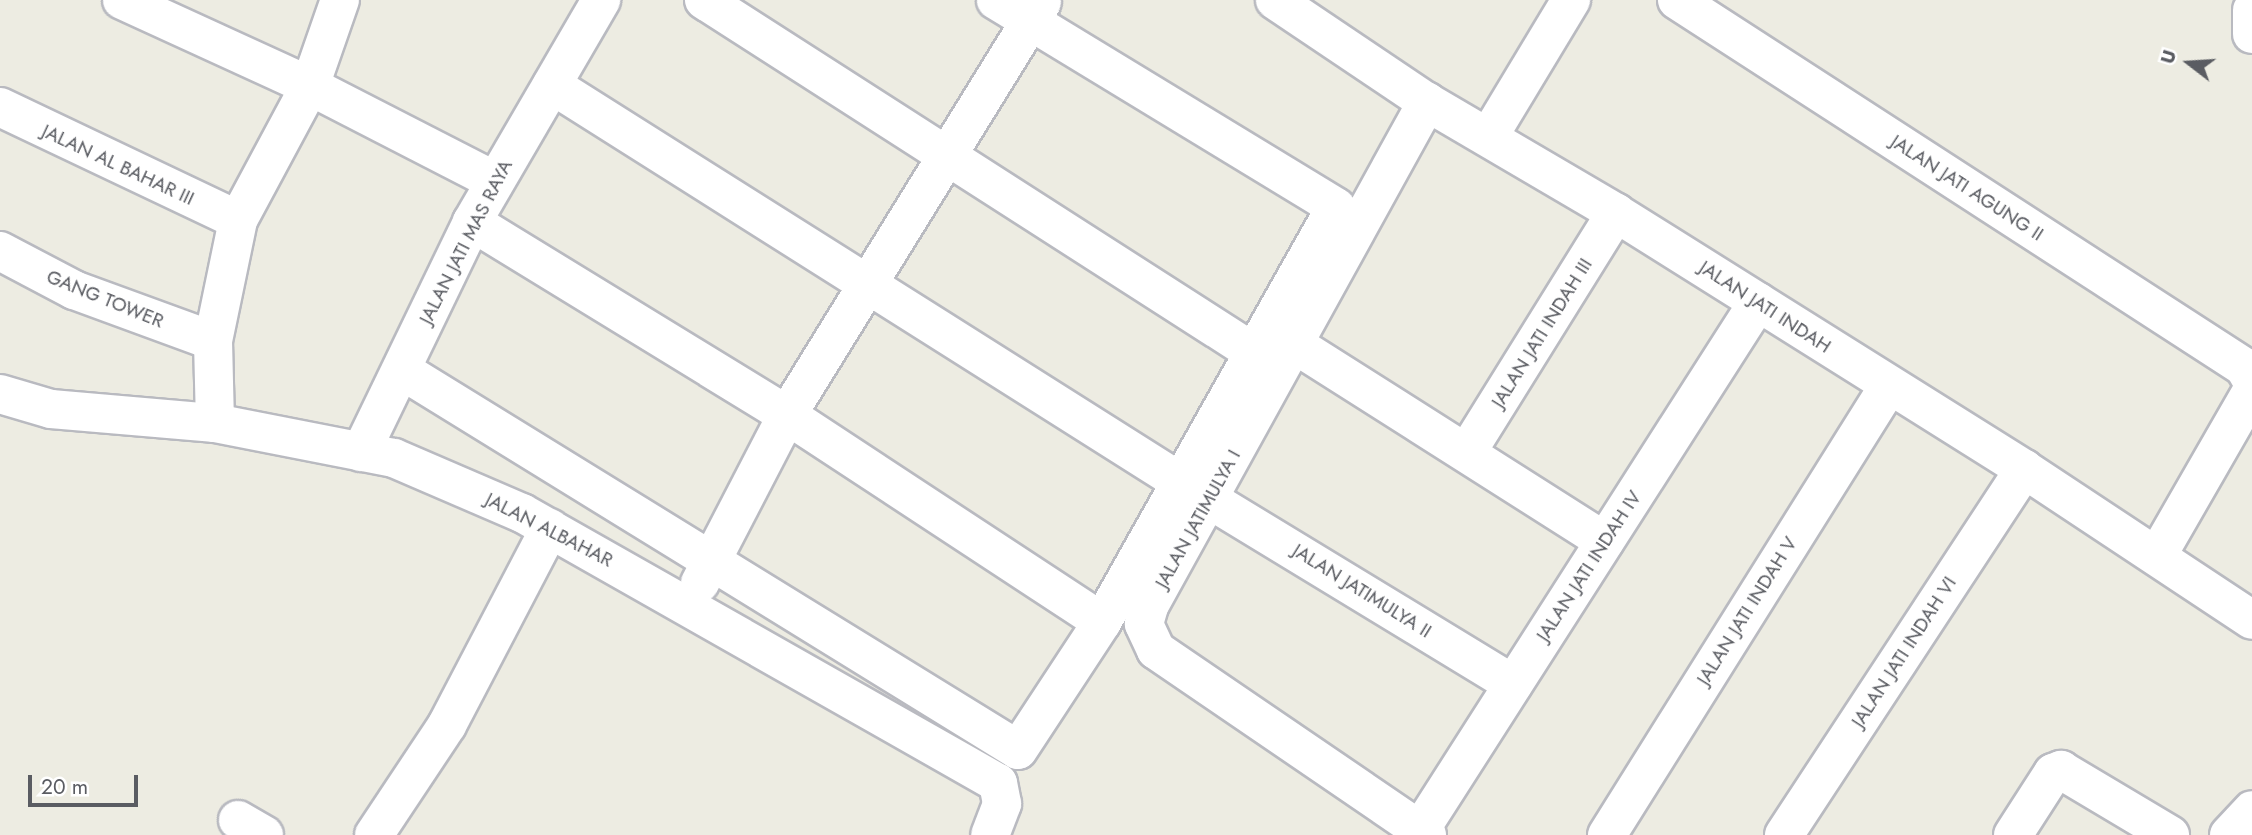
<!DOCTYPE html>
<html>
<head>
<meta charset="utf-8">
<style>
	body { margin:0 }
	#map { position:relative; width:2252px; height:835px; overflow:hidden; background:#edece2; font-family:Jost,sans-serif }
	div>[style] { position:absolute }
	.roads { filter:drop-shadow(2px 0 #b9bac0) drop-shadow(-2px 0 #b9bac0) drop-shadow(0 2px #b9bac0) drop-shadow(0 -2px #b9bac0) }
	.minor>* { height:38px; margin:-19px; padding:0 19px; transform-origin:19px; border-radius:19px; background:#fff }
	span { translate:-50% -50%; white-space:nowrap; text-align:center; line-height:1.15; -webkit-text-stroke:5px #fff; paint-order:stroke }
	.street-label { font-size:19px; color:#5a5c62 }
	.north { position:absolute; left:2154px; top:28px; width:70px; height:70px; -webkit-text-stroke:5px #fff; paint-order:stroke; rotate:287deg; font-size:19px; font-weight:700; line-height:28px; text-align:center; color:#5a5c62 }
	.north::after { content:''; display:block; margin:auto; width:24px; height:32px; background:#5a5c62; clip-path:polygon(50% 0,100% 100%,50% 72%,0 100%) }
	.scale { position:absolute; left:28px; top:775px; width:110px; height:32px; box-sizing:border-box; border:4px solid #5a5c62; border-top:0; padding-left:9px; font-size:21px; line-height:24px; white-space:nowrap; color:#5a5c62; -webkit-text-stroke:5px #fff; paint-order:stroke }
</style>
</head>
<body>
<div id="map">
	<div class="roads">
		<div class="minor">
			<div style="left:122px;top:0;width:207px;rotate:24.6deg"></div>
			<div style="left:310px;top:86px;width:208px;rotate:27.2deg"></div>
			<div style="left:704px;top:0;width:652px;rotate:32.67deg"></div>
			<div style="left:1275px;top:0;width:183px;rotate:33.9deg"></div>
			<div style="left:1427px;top:102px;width:219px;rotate:30.4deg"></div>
			<div style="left:1616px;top:213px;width:482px;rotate:32.1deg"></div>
			<div style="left:2024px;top:469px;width:273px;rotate:33.5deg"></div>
			<div style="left:1677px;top:0;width:675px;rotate:32.91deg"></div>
			<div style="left:2244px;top:367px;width:16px;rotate:60deg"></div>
			<div style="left:2252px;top:10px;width:24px;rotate:90deg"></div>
			<div style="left:552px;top:85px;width:742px;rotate:32.28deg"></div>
			<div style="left:1179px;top:481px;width:391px;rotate:31.3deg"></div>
			<div style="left:0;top:107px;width:263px;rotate:25.4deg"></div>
			<div style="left:1489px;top:136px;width:159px;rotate:-58.9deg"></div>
			<div style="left:472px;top:222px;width:369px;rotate:31.5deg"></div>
			<div style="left:787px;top:415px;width:377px;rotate:33.3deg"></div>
			<div style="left:0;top:251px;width:84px;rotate:27.8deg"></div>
			<div style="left:74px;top:290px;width:148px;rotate:20.1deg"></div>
			<div style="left:1294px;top:344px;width:368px;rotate:32.4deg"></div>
			<div style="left:403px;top:371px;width:722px;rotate:31.64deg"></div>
			<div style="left:1018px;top:750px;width:153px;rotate:-56.7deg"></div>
			<div style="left:1102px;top:622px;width:476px;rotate:-60.6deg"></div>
			<div style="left:1336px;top:207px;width:398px;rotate:-148.7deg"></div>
			<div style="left:0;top:394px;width:53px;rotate:16.4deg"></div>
			<div style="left:51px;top:409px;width:165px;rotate:4.9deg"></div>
			<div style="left:215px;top:423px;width:182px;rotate:11.1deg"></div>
			<div style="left:394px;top:458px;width:139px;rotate:23.3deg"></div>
			<div style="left:522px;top:513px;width:547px;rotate:29.56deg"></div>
			<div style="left:998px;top:783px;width:21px;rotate:79deg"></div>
			<div style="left:1002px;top:804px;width:33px;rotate:111deg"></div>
			<div style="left:215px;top:423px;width:82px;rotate:-91.4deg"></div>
			<div style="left:213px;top:341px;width:124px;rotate:-78.3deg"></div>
			<div style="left:238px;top:220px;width:152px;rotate:-61.8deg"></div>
			<div style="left:310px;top:86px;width:91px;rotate:-70.8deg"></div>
			<div style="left:361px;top:452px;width:255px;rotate:-64.2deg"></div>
			<div style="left:472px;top:222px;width:257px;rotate:-59.8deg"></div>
			<div style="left:1467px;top:452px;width:282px;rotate:-58.1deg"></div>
			<div style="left:2157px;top:556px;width:190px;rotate:-60.1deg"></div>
			<div style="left:700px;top:583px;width:189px;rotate:-62.6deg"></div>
			<div style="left:787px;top:415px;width:485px;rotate:-58.3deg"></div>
			<div style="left:238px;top:820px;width:30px;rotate:30deg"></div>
			<div style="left:1420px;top:830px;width:627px;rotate:-57.37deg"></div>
			<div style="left:374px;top:835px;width:132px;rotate:-56.4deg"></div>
			<div style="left:447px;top:725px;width:222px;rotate:-62.4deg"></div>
			<div style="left:1427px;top:835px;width:328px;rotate:-145.7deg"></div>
			<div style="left:1156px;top:650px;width:29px;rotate:-115deg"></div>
			<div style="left:1144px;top:624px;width:19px;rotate:-74deg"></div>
			<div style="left:1149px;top:606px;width:576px;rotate:-61.12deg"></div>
			<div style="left:1607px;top:835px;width:529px;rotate:-57.9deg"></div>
			<div style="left:1784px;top:835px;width:438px;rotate:-56.7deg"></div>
			<div style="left:2013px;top:835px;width:74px;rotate:-57.2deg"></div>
			<div style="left:2053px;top:773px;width:9px;rotate:-21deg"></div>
			<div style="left:2061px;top:770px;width:127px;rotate:30.8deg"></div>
			<div style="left:2229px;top:835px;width:34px;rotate:-47deg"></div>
		</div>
	</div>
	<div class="street-label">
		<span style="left:118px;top:165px;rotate:25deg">JALAN AL BAHAR III</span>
		<span style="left:1967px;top:188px;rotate:33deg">JALAN JATI AGUNG II</span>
		<span style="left:466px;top:242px;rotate:-63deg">JALAN JATI MAS RAYA</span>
		<span style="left:105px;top:299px;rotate:22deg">GANG TOWER</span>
		<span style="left:1765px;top:307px;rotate:33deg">JALAN JATI INDAH</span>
		<span style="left:1542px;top:333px;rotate:-58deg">JALAN JATI INDAH III</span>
		<span style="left:1198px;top:519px;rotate:-61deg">JALAN JATIMULYA I</span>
		<span style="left:549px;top:530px;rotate:27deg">JALAN ALBAHAR</span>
		<span style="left:1589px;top:566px;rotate:-57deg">JALAN JATI INDAH IV</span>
		<span style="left:1362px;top:591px;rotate:32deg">JALAN JATIMULYA II</span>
		<span style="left:1747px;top:611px;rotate:-58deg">JALAN JATI INDAH V</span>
		<span style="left:1904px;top:652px;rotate:-57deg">JALAN JATI INDAH VI</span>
	</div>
	<div class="north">U</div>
	<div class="scale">20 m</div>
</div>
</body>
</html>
